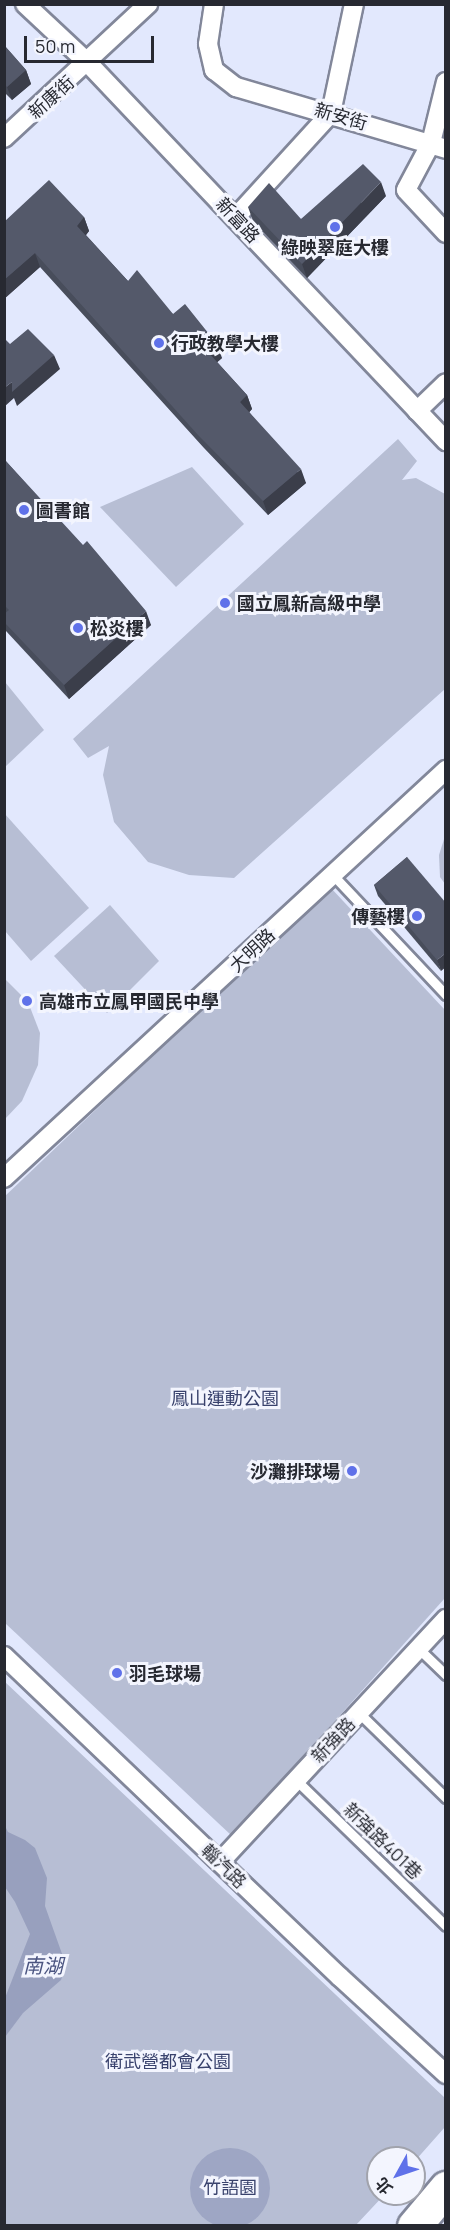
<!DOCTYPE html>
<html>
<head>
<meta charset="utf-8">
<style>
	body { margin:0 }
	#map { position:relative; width:450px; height:2230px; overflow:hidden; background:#e2e8fd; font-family:Manrope,"Noto Sans TC",sans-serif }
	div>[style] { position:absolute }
	.green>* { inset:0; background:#b7bed4 }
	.forest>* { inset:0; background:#9ea6c4 }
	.round { border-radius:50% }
	.water>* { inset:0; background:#98a0be }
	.roads { filter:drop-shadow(2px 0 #82879a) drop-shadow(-2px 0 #82879a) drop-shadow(0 2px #82879a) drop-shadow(0 -2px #82879a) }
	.service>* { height:9px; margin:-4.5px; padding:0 4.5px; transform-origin:4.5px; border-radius:4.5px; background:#fff }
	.minor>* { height:18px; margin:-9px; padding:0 9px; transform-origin:9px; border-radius:9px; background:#fff }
	.motorway>* { height:33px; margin:-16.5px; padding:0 16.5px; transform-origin:16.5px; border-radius:16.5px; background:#fff }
	.wall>* { inset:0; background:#484d5b }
	.shaded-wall>* { inset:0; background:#3b3e4a }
	.building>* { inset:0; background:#54596a }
	.dots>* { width:16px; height:16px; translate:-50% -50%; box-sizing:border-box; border:3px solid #f3f5fe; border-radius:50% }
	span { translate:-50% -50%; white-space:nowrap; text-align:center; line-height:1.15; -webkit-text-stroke:6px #f3f5fe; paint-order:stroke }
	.street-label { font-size:18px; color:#272931 }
	.poi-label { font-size:18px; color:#272931; font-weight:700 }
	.left { translate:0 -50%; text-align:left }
	.right { translate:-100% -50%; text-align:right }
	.park-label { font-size:18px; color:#39426d }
	.water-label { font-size:20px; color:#4a5480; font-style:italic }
	.frame { position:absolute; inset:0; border:6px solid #272931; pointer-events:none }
	.north { position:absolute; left:366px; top:2146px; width:60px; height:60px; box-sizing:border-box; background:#f3f5fe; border:2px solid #a1a3ac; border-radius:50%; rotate:230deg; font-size:16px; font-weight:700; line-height:24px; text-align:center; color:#272931 }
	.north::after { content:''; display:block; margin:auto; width:21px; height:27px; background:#5f71e9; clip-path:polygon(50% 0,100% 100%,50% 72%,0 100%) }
	.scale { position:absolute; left:24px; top:36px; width:130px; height:27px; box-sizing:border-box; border:3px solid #272931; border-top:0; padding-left:8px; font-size:18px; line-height:21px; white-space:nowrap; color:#272931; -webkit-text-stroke:4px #f3f5fe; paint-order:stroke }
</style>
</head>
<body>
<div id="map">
	<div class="green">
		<div style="clip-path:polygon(398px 439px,417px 461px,402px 480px,416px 478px,445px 494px,445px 689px,234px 878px,189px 875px,148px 862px,114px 822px,103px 775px,109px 746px,88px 758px,73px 739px)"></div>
		<div style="clip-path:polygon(192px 467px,244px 524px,176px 587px,100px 507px)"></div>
		<div style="clip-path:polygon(5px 682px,44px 730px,5px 767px,4px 767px)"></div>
		<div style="clip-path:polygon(4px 813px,89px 908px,31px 961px,5px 931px)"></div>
		<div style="clip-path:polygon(445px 836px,445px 884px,440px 877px,439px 855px)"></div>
		<div style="clip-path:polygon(330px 887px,445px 1010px,445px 1598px,232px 1836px,5px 1623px,4px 1197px)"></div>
		<div style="clip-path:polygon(110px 905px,159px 961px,107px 1013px,54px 956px)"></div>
		<div style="clip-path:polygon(5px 979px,28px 1002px,40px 1033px,38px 1065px,22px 1101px,5px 1119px)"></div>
		<div style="clip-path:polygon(4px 1681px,445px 2098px,445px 2127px,414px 2162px,414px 2158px,378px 2158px,378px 2194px,385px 2194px,356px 2225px,5px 2225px)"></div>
	</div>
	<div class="forest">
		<div class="round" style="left:190px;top:2148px;width:80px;height:80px"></div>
	</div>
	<div class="water">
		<div style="clip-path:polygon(4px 1824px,8px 1832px,25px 1840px,35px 1848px,47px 1878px,45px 1906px,66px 1965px,61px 1980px,23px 2013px,5px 2037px,5px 1998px,30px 1934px,15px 1902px,5px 1887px)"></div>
	</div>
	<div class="roads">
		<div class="service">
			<div style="left:333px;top:875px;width:165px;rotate:46.7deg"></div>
			<div style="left:418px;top:1648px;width:39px;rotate:44deg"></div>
			<div style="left:358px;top:1712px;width:123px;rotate:44.3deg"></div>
			<div style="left:296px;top:1780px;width:209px;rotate:44.2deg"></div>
		</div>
		<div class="minor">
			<div style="left:25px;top:4px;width:86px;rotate:43.1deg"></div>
			<div style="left:88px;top:63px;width:521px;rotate:46.56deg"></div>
			<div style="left:214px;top:4px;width:40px;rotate:98.5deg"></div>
			<div style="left:208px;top:44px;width:27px;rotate:77deg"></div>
			<div style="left:214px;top:70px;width:28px;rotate:38deg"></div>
			<div style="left:236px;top:87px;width:219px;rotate:16.4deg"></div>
			<div style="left:446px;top:82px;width:63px;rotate:103.8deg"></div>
			<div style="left:431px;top:143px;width:53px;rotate:118deg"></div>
			<div style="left:406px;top:190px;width:59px;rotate:47.1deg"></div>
			<div style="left:4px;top:138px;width:197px;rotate:-42.9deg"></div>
			<div style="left:236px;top:217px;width:141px;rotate:-47.6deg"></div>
			<div style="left:331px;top:113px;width:111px;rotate:-78.1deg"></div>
			<div style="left:417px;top:411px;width:40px;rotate:-44deg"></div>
			<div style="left:4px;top:1178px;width:602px;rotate:-42.71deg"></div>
			<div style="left:4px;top:1656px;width:465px;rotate:43.7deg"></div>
			<div style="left:340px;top:1977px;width:144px;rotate:42.5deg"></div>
			<div style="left:220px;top:1862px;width:332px;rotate:-47.1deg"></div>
		</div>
		<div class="motorway">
			<div style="left:414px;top:2226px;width:50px;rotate:-49.9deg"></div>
		</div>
	</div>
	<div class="wall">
		<div style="clip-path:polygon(4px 45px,26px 70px,31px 84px,12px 100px,4px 92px)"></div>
		<div style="clip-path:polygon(386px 196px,307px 278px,253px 221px,248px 207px,301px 219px)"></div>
		<div style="clip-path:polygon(84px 217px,89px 231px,86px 235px,128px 281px,173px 314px,222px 358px,217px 362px,247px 395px,252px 409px,249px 412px,306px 483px,268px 515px,204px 448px,40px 267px,4px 299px,4px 222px)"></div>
		<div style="clip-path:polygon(4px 459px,151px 625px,69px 699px,6px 631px,4px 628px)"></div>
		<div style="clip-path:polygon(407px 857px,441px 971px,378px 896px,374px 885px)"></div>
	</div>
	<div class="shaded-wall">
		<div style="clip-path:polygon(26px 70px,31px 84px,12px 100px,7px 87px)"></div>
		<div style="clip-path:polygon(381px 182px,386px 196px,307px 278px,302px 264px)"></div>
		<div style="clip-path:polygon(84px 217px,89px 231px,82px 240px,77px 226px)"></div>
		<div style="clip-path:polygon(35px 253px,40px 267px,4px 299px,4px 280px)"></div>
		<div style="clip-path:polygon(217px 344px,222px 358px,213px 366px,208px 352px)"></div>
		<div style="clip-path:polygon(54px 355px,60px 369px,17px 406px,14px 398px,4px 407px,4px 388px,12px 382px)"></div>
		<div style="clip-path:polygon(247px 395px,252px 409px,246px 416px,240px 402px)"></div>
		<div style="clip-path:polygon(301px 469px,306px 483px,268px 515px,263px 501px)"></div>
		<div style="clip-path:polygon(146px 611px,151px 625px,69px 699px,64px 685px)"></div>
		<div style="clip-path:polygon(446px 953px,446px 967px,441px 971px,437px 960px)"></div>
	</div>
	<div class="building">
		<div style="clip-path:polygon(4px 45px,26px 70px,7px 87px,4px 84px)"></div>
		<div style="clip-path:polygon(363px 164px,381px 182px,302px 264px,248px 207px,269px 183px,301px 219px)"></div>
		<div style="clip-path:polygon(49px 180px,84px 217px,77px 226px,128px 281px,137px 270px,173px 314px,185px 304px,217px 344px,208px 352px,247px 395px,240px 402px,301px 469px,263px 501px,198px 435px,35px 253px,4px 280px,4px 222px)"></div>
		<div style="clip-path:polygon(28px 329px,54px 355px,12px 392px,12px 382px,4px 388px,4px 338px,10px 344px)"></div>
		<div style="clip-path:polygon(4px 459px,83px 545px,87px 541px,146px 611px,64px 685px,4px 622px,4px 614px,9px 610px,4px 605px)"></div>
		<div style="clip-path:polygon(407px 857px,446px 903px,446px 953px,437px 960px,374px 885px)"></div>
	</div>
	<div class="dots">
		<div style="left:335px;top:227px;background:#5f71e9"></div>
		<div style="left:159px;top:343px;background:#5f71e9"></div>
		<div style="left:24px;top:510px;background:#5f71e9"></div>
		<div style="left:225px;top:603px;background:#5f71e9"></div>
		<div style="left:78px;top:628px;background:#5f71e9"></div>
		<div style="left:417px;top:916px;background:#5f71e9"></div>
		<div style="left:27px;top:1001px;background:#5f71e9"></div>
		<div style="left:352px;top:1471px;background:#5f71e9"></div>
		<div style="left:117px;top:1673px;background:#5f71e9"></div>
	</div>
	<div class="street-label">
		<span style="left:51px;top:97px;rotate:-42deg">新康街</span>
		<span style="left:341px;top:116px;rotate:16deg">新安街</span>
		<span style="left:238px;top:220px;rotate:47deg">新富路</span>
		<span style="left:252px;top:950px;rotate:-43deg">大明路</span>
		<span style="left:333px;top:1740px;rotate:-47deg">新強路</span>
		<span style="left:383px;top:1841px;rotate:44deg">新強路401巷</span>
		<span style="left:224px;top:1866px;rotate:44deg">輜汽路</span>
	</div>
	<div class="poi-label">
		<span style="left:335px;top:247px">綠映翠庭大樓</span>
		<span class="left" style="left:171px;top:343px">行政教學大樓</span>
		<span class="left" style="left:36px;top:510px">圖書館</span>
		<span class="left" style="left:237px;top:603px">國立鳳新高級中學</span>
		<span class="left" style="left:90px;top:628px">松炎樓</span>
		<span class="right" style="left:405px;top:916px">傳藝樓</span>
		<span class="left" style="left:39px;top:1001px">高雄市立鳳甲國民中學</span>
		<span class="right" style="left:340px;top:1471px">沙灘排球場</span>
		<span class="left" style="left:129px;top:1673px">羽毛球場</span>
	</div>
	<div class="park-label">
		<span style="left:225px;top:1398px">鳳山運動公園</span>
		<span style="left:168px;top:2061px">衛武營都會公園</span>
		<span style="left:230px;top:2187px">竹語園</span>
	</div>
	<div class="water-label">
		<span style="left:43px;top:1965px">南湖</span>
	</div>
	<div class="frame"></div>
	<div class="north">北</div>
	<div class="scale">50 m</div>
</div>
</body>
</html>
